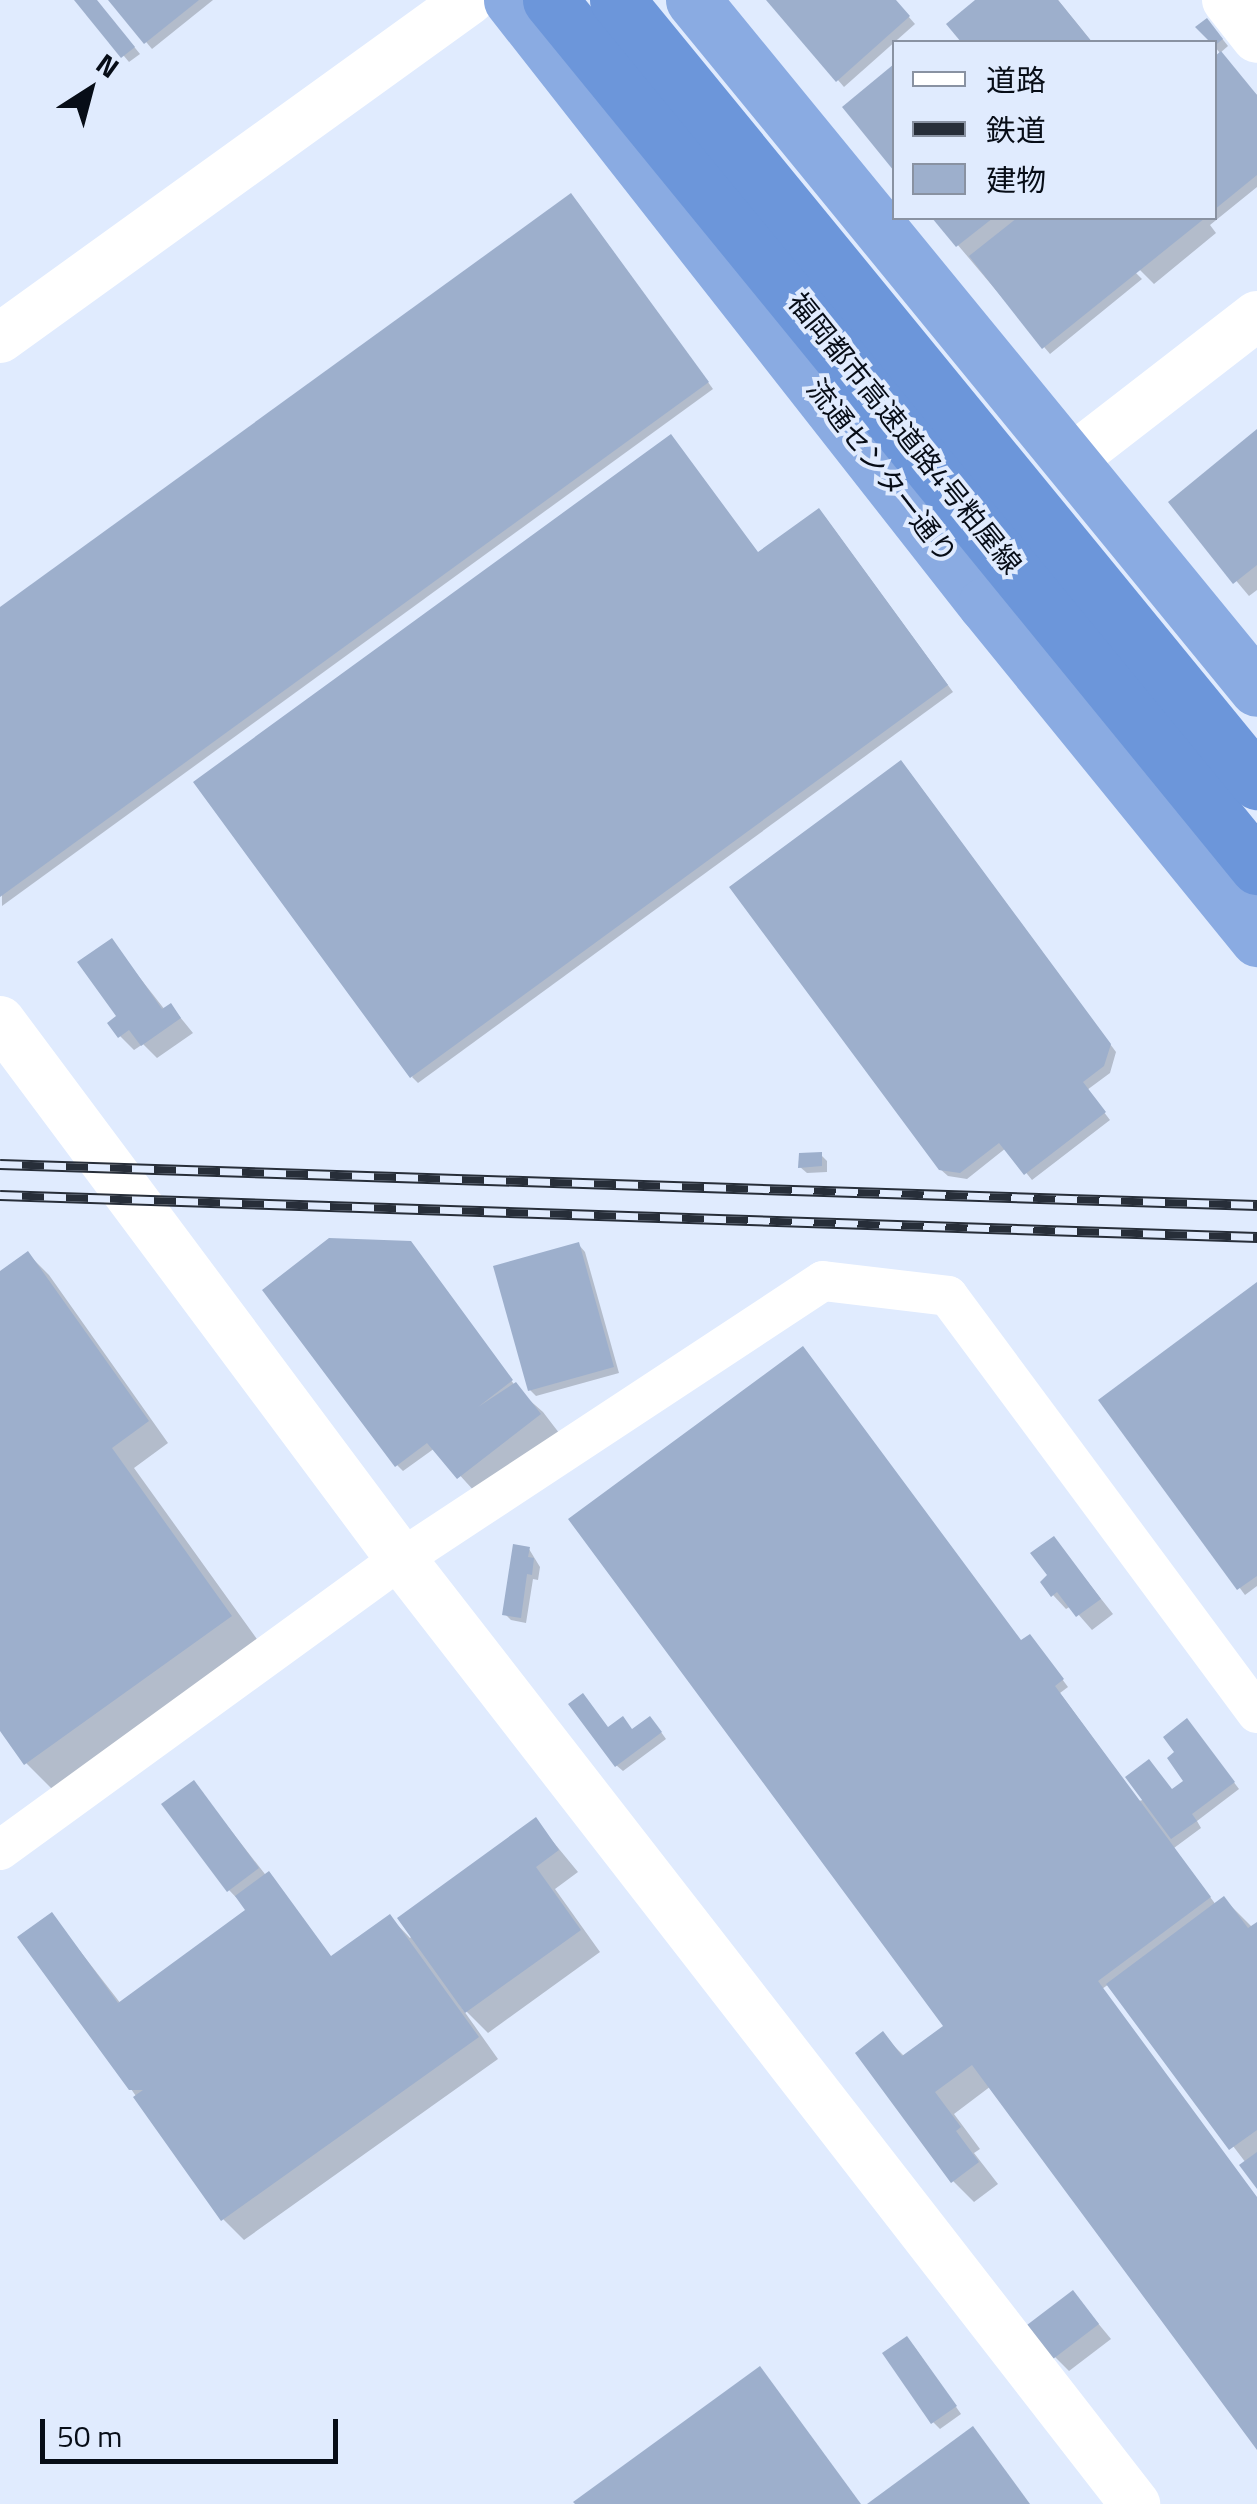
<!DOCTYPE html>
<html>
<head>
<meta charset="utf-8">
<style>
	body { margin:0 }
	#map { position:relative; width:1257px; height:2504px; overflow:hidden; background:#e0ebfe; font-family:"Titillium Web","Noto Sans JP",sans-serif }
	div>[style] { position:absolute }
	.shadow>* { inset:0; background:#0003 }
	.building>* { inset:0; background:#9dafcc }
	.minor>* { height:40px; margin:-20px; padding:0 20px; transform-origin:20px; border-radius:20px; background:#fff }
	.tertiary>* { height:50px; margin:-25px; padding:0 25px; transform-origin:25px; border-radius:25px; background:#fff }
	.trunk>* { height:55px; margin:-27.5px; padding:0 27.5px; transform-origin:27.5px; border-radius:27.5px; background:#8aabe2 }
	.motorway>* { height:55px; margin:-27.5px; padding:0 27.5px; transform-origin:27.5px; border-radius:27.5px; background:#6c96da }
	.rail>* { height:11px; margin-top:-5.5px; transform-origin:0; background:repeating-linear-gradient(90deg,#e0ebfe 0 22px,#272e39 0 44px); box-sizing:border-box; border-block:2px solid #272e39 }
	span { translate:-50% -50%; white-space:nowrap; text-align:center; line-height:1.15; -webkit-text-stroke:8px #e0ebfe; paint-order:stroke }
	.street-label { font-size:28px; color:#070d17 }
	.legend { position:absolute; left:892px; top:40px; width:325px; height:180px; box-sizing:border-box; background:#e0ebfe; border:2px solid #8992a2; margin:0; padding:12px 18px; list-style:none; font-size:30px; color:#070d17 }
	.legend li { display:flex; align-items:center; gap:20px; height:50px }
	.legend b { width:50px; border:2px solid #8992a2 }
	.north { position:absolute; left:40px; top:40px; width:100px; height:100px; -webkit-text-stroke:8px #e0ebfe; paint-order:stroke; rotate:36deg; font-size:28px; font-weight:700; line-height:40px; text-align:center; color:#070d17 }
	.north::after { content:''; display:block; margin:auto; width:35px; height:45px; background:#070d17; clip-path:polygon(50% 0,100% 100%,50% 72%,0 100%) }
	.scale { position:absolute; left:40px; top:2419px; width:298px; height:45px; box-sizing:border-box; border:5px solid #070d17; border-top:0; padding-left:12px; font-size:30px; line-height:35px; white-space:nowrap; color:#070d17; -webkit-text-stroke:8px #e0ebfe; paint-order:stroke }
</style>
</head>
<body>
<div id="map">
	<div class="shadow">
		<div style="clip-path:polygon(77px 0,96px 0,140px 54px,129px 62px)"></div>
		<div style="clip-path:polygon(111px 0,213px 0,152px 49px)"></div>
		<div style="clip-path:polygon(769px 0,894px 0,915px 24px,844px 87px)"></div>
		<div style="clip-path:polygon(979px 0,1058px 0,1092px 42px,964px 42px,949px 24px)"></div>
		<div style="clip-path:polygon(1213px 27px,1228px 46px,1220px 53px,1199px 28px)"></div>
		<div style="clip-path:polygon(1214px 60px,1257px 95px,1257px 187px,1210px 225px,1216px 233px,1154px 284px,1139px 269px,1132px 269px,1142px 279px,1050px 354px,935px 218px,1214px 218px)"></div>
		<div style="clip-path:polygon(577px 202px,713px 389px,2px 906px,0 610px)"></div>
		<div style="clip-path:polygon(1257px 432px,1257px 590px,1249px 596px,1171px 503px)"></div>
		<div style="clip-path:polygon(825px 517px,953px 692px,418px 1083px,412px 1077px,759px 555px)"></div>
		<div style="clip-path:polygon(907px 769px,1116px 1052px,1110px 1073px,1087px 1090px,1110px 1120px,1032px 1180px,1006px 1148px,967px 1179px,948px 1176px,940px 1169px)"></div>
		<div style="clip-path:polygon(111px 941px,165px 1010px,171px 1006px,193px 1033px,157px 1058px,143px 1044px,134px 1050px,120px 1036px)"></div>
		<div style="clip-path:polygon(821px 1155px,827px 1161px,827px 1172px,807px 1173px,800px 1167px)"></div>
		<div style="clip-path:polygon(579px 1245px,585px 1252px,619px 1373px,536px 1396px,530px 1390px)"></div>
		<div style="clip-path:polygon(412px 1247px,519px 1391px,543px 1412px,566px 1442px,486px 1504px,435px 1448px,403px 1471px,397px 1465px)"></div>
		<div style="clip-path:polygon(28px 1254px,49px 1275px,168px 1443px,134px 1468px,267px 1653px,63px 1800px,26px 1763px,0 1727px,0 1274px)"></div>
		<div style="clip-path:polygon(1257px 1285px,1257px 1586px,1245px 1595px,1101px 1401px)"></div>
		<div style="clip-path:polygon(1054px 1539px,1113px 1614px,1092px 1630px,1071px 1606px,1066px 1609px,1053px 1595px)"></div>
		<div style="clip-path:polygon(529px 1549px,540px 1567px,538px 1580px,533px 1579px,526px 1623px,511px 1620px,505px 1614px)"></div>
		<div style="clip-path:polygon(1022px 1643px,1036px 1644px,1068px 1687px,1060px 1693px,1139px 1801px,1173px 1792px,1187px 1781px,1193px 1728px,1239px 1789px,1197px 1821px,1201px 1828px,1174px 1848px,1216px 1905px,1224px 1899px,1253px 1928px,1257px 1925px,1257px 2185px,1246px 2163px,1109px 1984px,1102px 1989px,1257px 2198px,1257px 2445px,991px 2086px,954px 2114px,980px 2149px,974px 2153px,998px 2184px,974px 2202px,953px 2181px,883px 2035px,905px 2057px,954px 2041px)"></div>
		<div style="clip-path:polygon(656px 1725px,666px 1739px,623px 1771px,616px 1765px,609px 1729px,633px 1731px)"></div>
		<div style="clip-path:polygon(194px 1783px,331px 1959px,390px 1917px,410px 1938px,536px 1821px,578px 1872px,555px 1889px,600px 1952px,488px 2033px,459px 2004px,498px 2059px,244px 2240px,223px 2219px,131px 2089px,52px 1915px,121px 2004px,249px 1911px,229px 1890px)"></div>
		<div style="clip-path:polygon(1073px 2293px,1111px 2339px,1069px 2371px,1055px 2357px)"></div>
		<div style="clip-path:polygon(913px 2345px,961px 2414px,940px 2429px,933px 2422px)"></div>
	</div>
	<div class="building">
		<div style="clip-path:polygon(74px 0,97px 0,135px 47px,121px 58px)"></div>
		<div style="clip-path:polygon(108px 0,199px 0,144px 44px)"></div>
		<div style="clip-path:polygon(766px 0,896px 0,910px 16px,836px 82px)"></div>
		<div style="clip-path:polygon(975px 0,1058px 0,1092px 42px,961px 42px,946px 24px)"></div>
		<div style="clip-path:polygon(1207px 18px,1223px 39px,1214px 46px,1195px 27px)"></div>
		<div style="clip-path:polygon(1221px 51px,1257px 95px,1257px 175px,1214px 210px,1214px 57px)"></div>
		<div style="clip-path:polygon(894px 64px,894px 171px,842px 107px)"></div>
		<div style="clip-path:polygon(571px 193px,709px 382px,0 897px,0 607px)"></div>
		<div style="clip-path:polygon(932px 218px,993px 218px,956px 247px)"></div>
		<div style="clip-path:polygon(1017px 218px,1205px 218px,1042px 349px,969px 256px)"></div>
		<div style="clip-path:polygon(1257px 429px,1257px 565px,1233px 584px,1168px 502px)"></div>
		<div style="clip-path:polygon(671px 434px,758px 552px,819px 508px,948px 685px,410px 1078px,193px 782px)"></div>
		<div style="clip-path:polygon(901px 760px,1111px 1044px,1104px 1066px,1083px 1082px,1106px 1112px,1024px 1175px,999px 1143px,960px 1173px,939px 1170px,729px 887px)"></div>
		<div style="clip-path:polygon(112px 938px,162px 1009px,171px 1003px,181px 1018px,141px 1046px,129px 1030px,118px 1038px,107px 1023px,116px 1016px,77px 962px)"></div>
		<div style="clip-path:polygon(822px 1152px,822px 1166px,798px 1168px,799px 1153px)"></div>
		<div style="clip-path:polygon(329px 1238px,411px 1241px,513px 1380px,478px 1407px,516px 1382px,541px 1414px,457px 1479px,427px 1443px,395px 1467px,262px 1290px)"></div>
		<div style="clip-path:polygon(579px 1242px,614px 1367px,528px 1391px,493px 1266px)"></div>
		<div style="clip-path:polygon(28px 1251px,149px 1421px,112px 1448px,232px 1616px,24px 1765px,0 1731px,0 1271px)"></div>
		<div style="clip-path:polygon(1257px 1282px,1257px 1576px,1237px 1590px,1098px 1400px)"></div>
		<div style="clip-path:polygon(803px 1346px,1021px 1640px,1030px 1634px,1064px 1679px,1055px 1686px,1211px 1897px,1098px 1981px,1257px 2197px,1257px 2450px,972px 2065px,935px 2092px,961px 2127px,956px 2131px,979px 2162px,951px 2183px,855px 2053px,883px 2031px,902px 2056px,943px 2026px,568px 1519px)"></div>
		<div style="clip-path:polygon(1054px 1536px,1101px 1599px,1076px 1617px,1057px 1592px,1051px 1597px,1040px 1582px,1047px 1575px,1030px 1553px)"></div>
		<div style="clip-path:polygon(513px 1544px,530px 1547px,528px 1557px,534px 1558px,532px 1575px,527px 1574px,521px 1618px,502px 1615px)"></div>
		<div style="clip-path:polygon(583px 1693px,608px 1727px,623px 1716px,632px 1729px,650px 1716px,662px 1732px,615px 1767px,568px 1704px)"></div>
		<div style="clip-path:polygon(1187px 1718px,1235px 1782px,1192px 1814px,1197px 1821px,1171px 1839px,1125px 1777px,1149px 1759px,1172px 1789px,1183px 1781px,1167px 1758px,1174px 1752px,1163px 1737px)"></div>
		<div style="clip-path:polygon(194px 1780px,259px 1868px,227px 1892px,161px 1804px)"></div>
		<div style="clip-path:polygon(536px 1817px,559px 1850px,536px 1867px,581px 1930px,465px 2013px,397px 1918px)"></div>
		<div style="clip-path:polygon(269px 1871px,331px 1956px,390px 1914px,479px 2037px,221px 2221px,133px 2097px,143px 2090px,129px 2090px,17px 1937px,52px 1912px,118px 2003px,245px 1910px,235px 1896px)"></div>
		<div style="clip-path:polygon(1224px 1896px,1248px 1928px,1257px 1922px,1257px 2130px,1229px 2150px,1106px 1984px)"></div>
		<div style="clip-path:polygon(1257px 2152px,1257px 2189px,1239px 2165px)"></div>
		<div style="clip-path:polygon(1073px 2290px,1099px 2324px,1053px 2359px,1027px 2325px)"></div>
		<div style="clip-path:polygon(907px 2336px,957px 2406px,931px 2424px,882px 2353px)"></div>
		<div style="clip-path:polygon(760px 2366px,861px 2504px,575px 2504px,573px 2502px)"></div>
		<div style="clip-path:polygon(973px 2426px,1030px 2504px,867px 2504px)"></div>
	</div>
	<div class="minor">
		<div style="left:0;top:1850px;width:495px;rotate:-36deg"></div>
		<div style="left:401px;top:1559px;width:505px;rotate:-33.38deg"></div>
		<div style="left:823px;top:1281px;width:126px;rotate:6.8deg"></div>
		<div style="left:948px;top:1296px;width:519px;rotate:53.46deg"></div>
	</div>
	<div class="tertiary">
		<div style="left:1227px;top:0;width:48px;rotate:51.7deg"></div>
		<div style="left:0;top:338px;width:578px;rotate:-35.78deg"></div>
		<div style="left:1072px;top:459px;width:234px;rotate:-37.7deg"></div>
		<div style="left:0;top:1021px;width:671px;rotate:53.3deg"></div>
		<div style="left:401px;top:1559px;width:1197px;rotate:52.16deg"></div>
	</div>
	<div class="trunk">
		<div style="left:511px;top:0;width:768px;rotate:51.88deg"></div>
		<div style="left:985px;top:604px;width:432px;rotate:50.9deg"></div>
		<div style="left:693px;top:0;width:890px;rotate:50.7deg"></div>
	</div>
	<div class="motorway">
		<div style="left:550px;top:0;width:1119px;rotate:50.8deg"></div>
		<div style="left:617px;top:0;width:1011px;rotate:50.7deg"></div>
	</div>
	<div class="rail">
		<div style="left:0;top:1164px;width:1258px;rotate:1.87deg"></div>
		<div style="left:0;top:1195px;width:1258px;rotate:1.91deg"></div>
	</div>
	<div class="street-label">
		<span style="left:905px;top:433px;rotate:51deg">福岡都市高速道路4号粕屋線</span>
		<span style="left:882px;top:471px;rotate:52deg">流通センター通り</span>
	</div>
	<ul class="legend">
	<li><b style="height:12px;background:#fff"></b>道路</li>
	<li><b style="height:12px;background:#272e39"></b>鉄道</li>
	<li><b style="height:28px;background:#9dafcc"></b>建物</li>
	</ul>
	<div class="north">N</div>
	<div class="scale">50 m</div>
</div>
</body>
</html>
